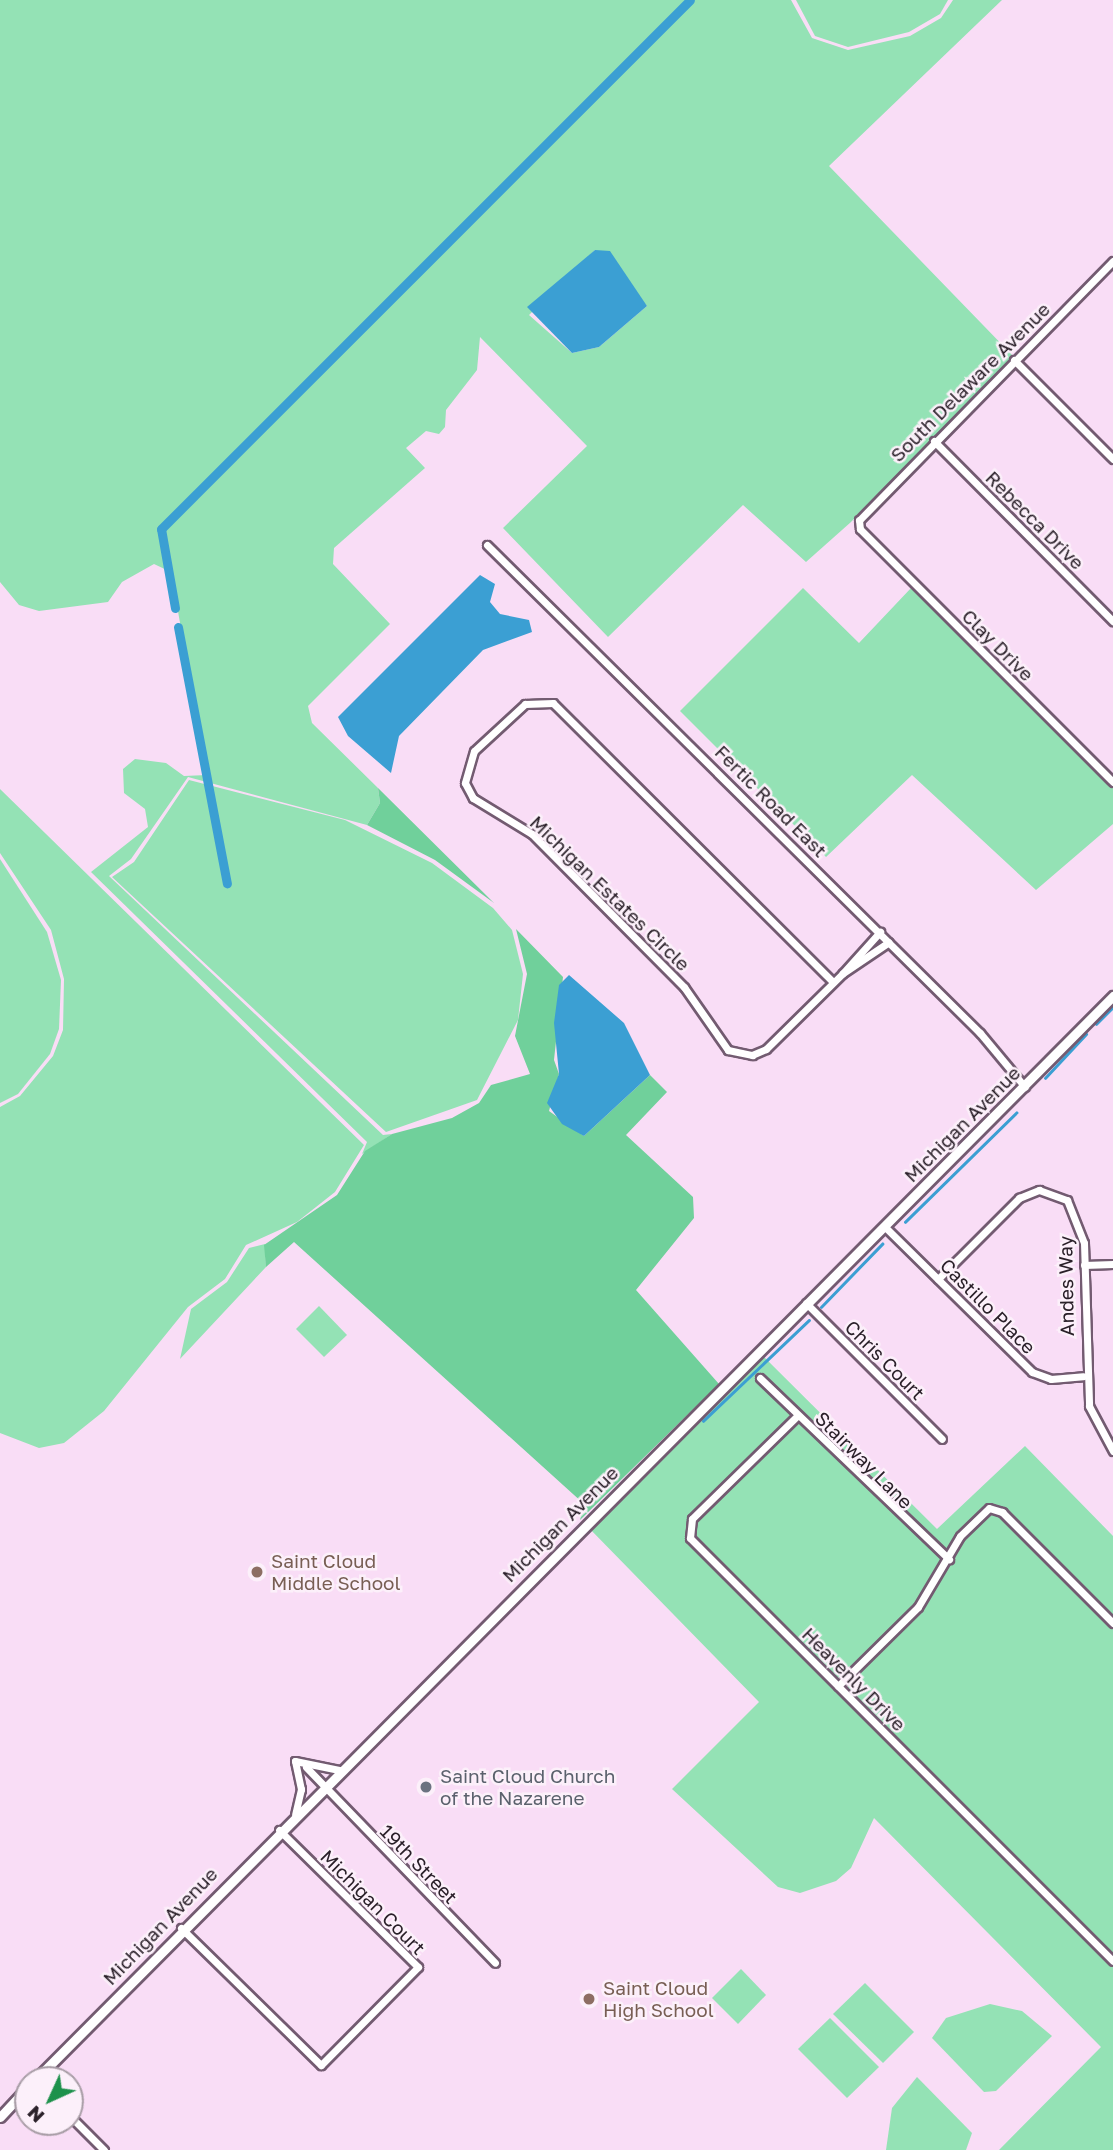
<!DOCTYPE html>
<html>
<head>
<meta charset="utf-8">
<style>
	body { margin:0 }
	#map { position:relative; width:1113px; height:2150px; overflow:hidden; background:#f9ddf6; font-family:"Golos Text",sans-serif }
	div>[style] { position:absolute }
	.green>* { inset:0; background:#94e2b5 }
	.forest>* { inset:0; background:#70d09b }
	.water>* { inset:0; background:#3b9fd3 }
	.stream>* { height:2.5px; margin:-1.25px; padding:0 1.25px; transform-origin:1.25px; border-radius:1.25px; background:#3b9fd3 }
	.canal>* { height:9px; margin:-4.5px; padding:0 4.5px; transform-origin:4.5px; border-radius:4.5px; background:#3b9fd3 }
	.roads { filter:drop-shadow(2px 0 #735b71) drop-shadow(-2px 0 #735b71) drop-shadow(0 2px #735b71) drop-shadow(0 -2px #735b71) }
	.minor>* { height:7px; margin:-3.5px; padding:0 3.5px; transform-origin:3.5px; border-radius:3.5px; background:#fff }
	.tertiary>* { height:9px; margin:-4.5px; padding:0 4.5px; transform-origin:4.5px; border-radius:4.5px; background:#fff }
	.dots>* { width:19px; height:19px; translate:-50% -50%; box-sizing:border-box; border:4px solid #fcf0fa; border-radius:50% }
	span { translate:-50% -50%; white-space:nowrap; text-align:center; line-height:1.15; -webkit-text-stroke:5px #fcf0fa; paint-order:stroke }
	.street-label { font-size:19px; color:#2a2029 }
	.education-label { font-size:19px; color:#785e54 }
	.left { translate:0 -50%; text-align:left }
	.worship-label { font-size:19px; color:#5b616d }
	.north { position:absolute; left:14px; top:2066px; width:70px; height:70px; box-sizing:border-box; background:#fcf0fa; border:2px solid #a89da6; border-radius:50%; rotate:225deg; font-size:19px; font-weight:700; line-height:28px; text-align:center; color:#2a2029 }
	.north::after { content:''; display:block; margin:auto; width:24px; height:32px; background:#1d914b; clip-path:polygon(50% 0,100% 100%,50% 72%,0 100%) }
</style>
</head>
<body>
<div id="map">
	<div class="green">
		<div style="clip-path:polygon(evenodd,0 0,791px 0,812px 38px,848px 50px,910px 36px,941px 18px,953px 0,1002px 0,829px 166px,1013px 356px,851px 522px,806px 562px,743px 505px,608px 637px,503px 528px,587px 446px,480px 337px,477px 370px,446px 410px,445px 427px,439px 434px,426px 431px,406px 448px,425px 468px,334px 548px,333px 564px,390px 624px,308px 706px,312px 723px,378px 788px,380px 803px,367px 825px,188px 777px,131px 859px,109px 876px,383px 1135px,392px 1134px,362px 1154px,367px 1142px,91px 872px,148px 827px,145px 809px,124px 793px,123px 769px,135px 759px,166px 763px,184px 776px,207px 775px,171px 572px,154px 564px,122px 582px,108px 602px,39px 611px,19px 605px,0 582px,0 0,595px 250px,647px 306px,599px 347px,572px 353px,529px 315px,595px 250px)"></div>
		<div style="clip-path:polygon(796px 0,948px 0,940px 14px,909px 32px,848px 47px,815px 36px)"></div>
		<div style="clip-path:polygon(912px 587px,1113px 788px,1113px 824px,1036px 890px,912px 775px,826px 857px,680px 711px,803px 588px,859px 643px)"></div>
		<div style="clip-path:polygon(189px 780px,345px 820px,432px 863px,493px 908px,512px 930px,523px 974px,518px 1020px,477px 1100px,386px 1132px,112px 877px,134px 862px)"></div>
		<div style="clip-path:polygon(0 789px,364px 1145px,335px 1192px,297px 1222px,246px 1245px,225px 1279px,188px 1307px,104px 1411px,64px 1443px,39px 1448px,0 1433px,0 1107px,20px 1096px,53px 1056px,63px 1030px,64px 979px,51px 930px,0 853px)"></div>
		<div style="clip-path:polygon(0 859px,47px 932px,61px 980px,59px 1029px,50px 1054px,18px 1094px,0 1103px)"></div>
		<div style="clip-path:polygon(265px 1244px,266px 1267px,180px 1359px,191px 1309px,227px 1282px,249px 1248px)"></div>
		<div style="clip-path:polygon(319px 1306px,347px 1335px,324px 1357px,296px 1329px)"></div>
		<div style="clip-path:polygon(761px 1354px,937px 1529px,1025px 1446px,1113px 1536px,1113px 2150px,999px 2150px,1101px 2047px,874px 1818px,851px 1868px,836px 1881px,800px 1893px,778px 1887px,672px 1789px,759px 1702px,588px 1527px)"></div>
		<div style="clip-path:polygon(741px 1969px,766px 1995px,738px 2024px,712px 1998px)"></div>
		<div style="clip-path:polygon(865px 1983px,914px 2032px,883px 2063px,833px 2014px)"></div>
		<div style="clip-path:polygon(990px 2004px,1022px 2011px,1052px 2036px,996px 2091px,984px 2092px,932px 2038px,946px 2018px)"></div>
		<div style="clip-path:polygon(830px 2018px,879px 2067px,847px 2098px,798px 2049px)"></div>
		<div style="clip-path:polygon(917px 2077px,972px 2133px,966px 2150px,886px 2150px,892px 2108px)"></div>
	</div>
	<div class="forest">
		<div style="clip-path:polygon(378px 788px,493px 902px,494px 903px,435px 860px,367px 825px,380px 803px)"></div>
		<div style="clip-path:polygon(516px 929px,563px 977px,554px 1060px,559px 1074px,549px 1111px,584px 1136px,650px 1075px,667px 1092px,626px 1135px,693px 1197px,694px 1218px,636px 1290px,719px 1384px,580px 1520px,584px 1504px,294px 1242px,266px 1267px,264px 1245px,337px 1195px,365px 1151px,392px 1134px,452px 1118px,479px 1103px,491px 1085px,530px 1074px,515px 1036px,527px 974px)"></div>
	</div>
	<div class="water">
		<div style="clip-path:polygon(595px 250px,610px 251px,647px 306px,599px 347px,572px 353px,527px 307px)"></div>
		<div style="clip-path:polygon(480px 575px,495px 584px,490px 602px,500px 614px,529px 620px,532px 632px,483px 650px,399px 736px,391px 773px,348px 736px,338px 717px)"></div>
		<div style="clip-path:polygon(569px 975px,624px 1023px,650px 1075px,584px 1136px,562px 1124px,547px 1103px,559px 1074px,554px 1023px,559px 985px)"></div>
	</div>
	<div class="stream">
		<div style="left:1096px;top:1024px;width:24px;rotate:-45deg"></div>
		<div style="left:1045px;top:1078px;width:60px;rotate:-47deg"></div>
		<div style="left:905px;top:1222px;width:156px;rotate:-44.5deg"></div>
		<div style="left:821px;top:1307px;width:88px;rotate:-45.9deg"></div>
		<div style="left:703px;top:1421px;width:146px;rotate:-43.6deg"></div>
	</div>
	<div class="canal">
		<div style="left:175px;top:608px;width:80px;rotate:-100deg"></div>
		<div style="left:161px;top:529px;width:748px;rotate:-45deg"></div>
		<div style="left:178px;top:627px;width:261px;rotate:79.2deg"></div>
	</div>
	<div class="roads">
		<div class="minor">
			<div style="left:1113px;top:261px;width:363px;rotate:134.4deg"></div>
			<div style="left:859px;top:520px;width:9px;rotate:84deg"></div>
			<div style="left:860px;top:529px;width:358px;rotate:45deg"></div>
			<div style="left:1014px;top:360px;width:140px;rotate:45deg"></div>
			<div style="left:934px;top:441px;width:254px;rotate:45.2deg"></div>
			<div style="left:487px;top:545px;width:694px;rotate:44.71deg"></div>
			<div style="left:980px;top:1033px;width:70px;rotate:50.2deg"></div>
			<div style="left:843px;top:973px;width:55px;rotate:-34deg"></div>
			<div style="left:833px;top:982px;width:395px;rotate:-135.1deg"></div>
			<div style="left:553px;top:703px;width:28px;rotate:178deg"></div>
			<div style="left:525px;top:704px;width:69px;rotate:137.3deg"></div>
			<div style="left:474px;top:751px;width:33px;rotate:106deg"></div>
			<div style="left:465px;top:783px;width:17px;rotate:62deg"></div>
			<div style="left:473px;top:798px;width:69px;rotate:31.4deg"></div>
			<div style="left:532px;top:834px;width:216px;rotate:45.2deg"></div>
			<div style="left:684px;top:987px;width:77px;rotate:55.1deg"></div>
			<div style="left:728px;top:1050px;width:25px;rotate:12deg"></div>
			<div style="left:752px;top:1055px;width:15px;rotate:-23deg"></div>
			<div style="left:766px;top:1049px;width:107px;rotate:-44.6deg"></div>
			<div style="left:842px;top:974px;width:57px;rotate:-47.9deg"></div>
			<div style="left:884px;top:1226px;width:208px;rotate:44.6deg"></div>
			<div style="left:1032px;top:1372px;width:20px;rotate:20deg"></div>
			<div style="left:1051px;top:1379px;width:32px;rotate:-5deg"></div>
			<div style="left:1084px;top:1265px;width:29px;rotate:-2deg"></div>
			<div style="left:938px;top:1279px;width:115px;rotate:-45deg"></div>
			<div style="left:1019px;top:1198px;width:22px;rotate:-22deg"></div>
			<div style="left:1039px;top:1190px;width:30px;rotate:20deg"></div>
			<div style="left:1067px;top:1200px;width:46px;rotate:68.4deg"></div>
			<div style="left:1084px;top:1243px;width:163px;rotate:88.2deg"></div>
			<div style="left:1089px;top:1406px;width:51px;rotate:61.9deg"></div>
			<div style="left:806px;top:1303px;width:192px;rotate:45deg"></div>
			<div style="left:760px;top:1378px;width:262px;rotate:43.8deg"></div>
			<div style="left:797px;top:1416px;width:147px;rotate:135.6deg"></div>
			<div style="left:692px;top:1519px;width:19px;rotate:96deg"></div>
			<div style="left:690px;top:1538px;width:598px;rotate:45deg"></div>
			<div style="left:838px;top:1686px;width:112px;rotate:-44.6deg"></div>
			<div style="left:918px;top:1607px;width:82px;rotate:-59.4deg"></div>
			<div style="left:960px;top:1536px;width:40px;rotate:-44deg"></div>
			<div style="left:989px;top:1508px;width:14px;rotate:17deg"></div>
			<div style="left:1002px;top:1512px;width:157px;rotate:45deg"></div>
			<div style="left:295px;top:1761px;width:29px;rotate:78deg"></div>
			<div style="left:301px;top:1789px;width:26px;rotate:103deg"></div>
			<div style="left:295px;top:1761px;width:45px;rotate:11.6deg"></div>
			<div style="left:306px;top:1767px;width:272px;rotate:46deg"></div>
			<div style="left:181px;top:1928px;width:196px;rotate:44.4deg"></div>
			<div style="left:321px;top:2065px;width:138px;rotate:-45.3deg"></div>
			<div style="left:418px;top:1967px;width:195px;rotate:-135.4deg"></div>
			<div style="left:70px;top:2116px;width:48px;rotate:45deg"></div>
		</div>
		<div class="tertiary">
			<div style="left:35px;top:2080px;width:1529px;rotate:-45.16deg"></div>
			<div style="left:0;top:2117px;width:41px;rotate:-47deg"></div>
		</div>
	</div>
	<div class="dots">
		<div style="left:257px;top:1572px;background:#8d6e63"></div>
		<div style="left:426px;top:1787px;background:#6b7280"></div>
		<div style="left:589px;top:1999px;background:#8d6e63"></div>
	</div>
	<div class="street-label">
		<span style="left:970px;top:382px;rotate:-45deg">South Delaware Avenue</span>
		<span style="left:1035px;top:520px;rotate:45deg">Rebecca Drive</span>
		<span style="left:998px;top:645px;rotate:45deg">Clay Drive</span>
		<span style="left:771px;top:801px;rotate:45deg">Fertic Road East</span>
		<span style="left:610px;top:893px;rotate:44deg">Michigan Estates Circle</span>
		<span style="left:962px;top:1124px;rotate:-45deg">Michigan Avenue</span>
		<span style="left:1066px;top:1286px;rotate:-91deg">Andes Way</span>
		<span style="left:988px;top:1306px;rotate:45deg">Castillo Place</span>
		<span style="left:885px;top:1360px;rotate:45deg">Chris Court</span>
		<span style="left:864px;top:1460px;rotate:45deg">Stairway Lane</span>
		<span style="left:560px;top:1524px;rotate:-45deg">Michigan Avenue</span>
		<span style="left:854px;top:1679px;rotate:45deg">Heavenly Drive</span>
		<span style="left:419px;top:1864px;rotate:46deg">19th Street</span>
		<span style="left:373px;top:1902px;rotate:45deg">Michigan Court</span>
		<span style="left:160px;top:1926px;rotate:-46deg">Michigan Avenue</span>
	</div>
	<div class="education-label">
		<span class="left" style="left:271px;top:1572px">Saint Cloud<br>Middle School</span>
		<span class="left" style="left:603px;top:1999px">Saint Cloud<br>High School</span>
	</div>
	<div class="worship-label">
		<span class="left" style="left:440px;top:1787px">Saint Cloud Church<br>of the Nazarene</span>
	</div>
	<div class="north">N</div>
</div>
</body>
</html>
